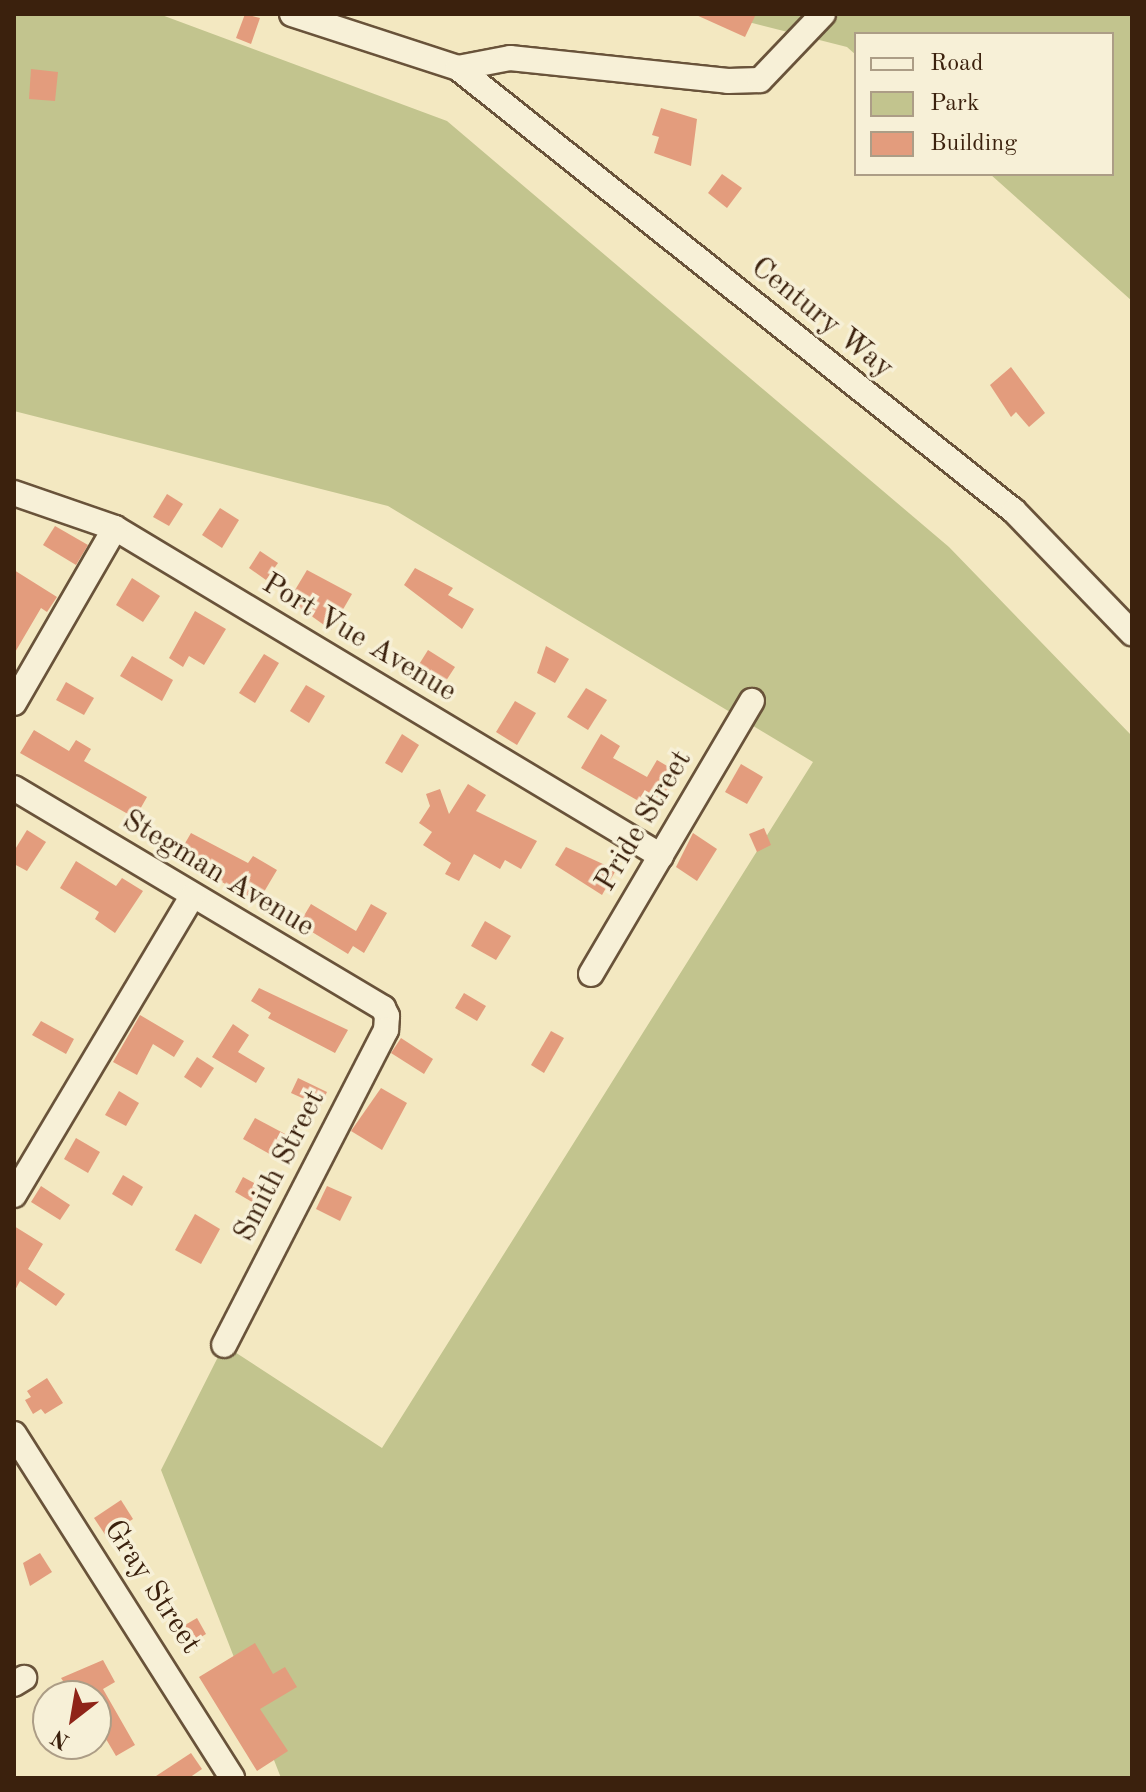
<!DOCTYPE html>
<html>
<head>
<meta charset="utf-8">
<style>
	body { margin:0 }
	#map { position:relative; width:1146px; height:1792px; overflow:hidden; background:#f3e8c1; font-family:"Old Standard TT",serif }
	div>[style] { position:absolute }
	.green>* { inset:0; background:#c2c48e }
	.building>* { inset:0; background:#e39c7d }
	.roads { filter:drop-shadow(2px 0 #69533a) drop-shadow(-2px 0 #69533a) drop-shadow(0 2px #69533a) drop-shadow(0 -2px #69533a) }
	.street>* { height:24px; margin:-12px; padding:0 12px; transform-origin:12px; border-radius:12px; background:#f7f0d7 }
	span { translate:-50% -50%; white-space:nowrap; text-align:center; line-height:1.15; -webkit-text-stroke:7px #f7f0d7; paint-order:stroke }
	.street-label { font-size:30px; color:#3b210d }
	.frame { position:absolute; inset:0; border:16px solid #3b210d; pointer-events:none }
	.legend { position:absolute; left:854px; top:32px; width:260px; height:144px; box-sizing:border-box; background:#f7f0d7; border:2px solid #ac9d86; margin:0; padding:10px 14px; list-style:none; font-size:24px; color:#3b210d }
	.legend li { display:flex; align-items:center; gap:16px; height:40px }
	.legend b { width:40px; border:2px solid #ac9d86 }
	.north { position:absolute; left:32px; top:1680px; width:80px; height:80px; box-sizing:border-box; background:#f7f0d7; border:2px solid #ac9d86; border-radius:50%; rotate:211deg; font-size:22px; font-weight:700; line-height:32px; text-align:center; color:#3b210d }
	.north::after { content:''; display:block; margin:auto; width:28px; height:36px; background:#8f2418; clip-path:polygon(50% 0,100% 100%,50% 72%,0 100%) }
</style>
</head>
<body>
<div id="map">
	<div class="green">
		<div style="clip-path:polygon(14px 14px,159px 14px,447px 121px,949px 547px,1132px 736px,1132px 1778px,281px 1778px,161px 1470px,224px 1345px,382px 1448px,813px 762px,388px 506px,14px 411px)"></div>
		<div style="clip-path:polygon(717px 14px,1132px 14px,1132px 301px,990px 174px,1112px 174px,1112px 34px,856px 34px,856px 55px,847px 47px)"></div>
	</div>
	<div class="building">
		<div style="clip-path:polygon(245px 14px,260px 18px,251px 44px,236px 38px)"></div>
		<div style="clip-path:polygon(694px 14px,756px 14px,745px 37px)"></div>
		<div style="clip-path:polygon(31px 69px,58px 72px,55px 101px,29px 99px)"></div>
		<div style="clip-path:polygon(661px 108px,697px 119px,691px 166px,654px 153px,659px 137px,652px 135px)"></div>
		<div style="clip-path:polygon(722px 174px,742px 188px,727px 208px,708px 193px)"></div>
		<div style="clip-path:polygon(1011px 367px,1045px 413px,1029px 427px,1016px 412px,1011px 417px,990px 385px)"></div>
		<div style="clip-path:polygon(167px 494px,183px 504px,169px 526px,153px 517px)"></div>
		<div style="clip-path:polygon(220px 508px,239px 520px,222px 548px,202px 535px)"></div>
		<div style="clip-path:polygon(55px 526px,88px 545px,76px 565px,43px 545px)"></div>
		<div style="clip-path:polygon(260px 551px,278px 563px,266px 580px,249px 568px)"></div>
		<div style="clip-path:polygon(415px 568px,453px 588px,448px 595px,474px 609px,462px 629px,404px 585px)"></div>
		<div style="clip-path:polygon(14px 570px,57px 597px,47px 612px,41px 608px,14px 654px)"></div>
		<div style="clip-path:polygon(307px 570px,352px 594px,331px 630px,289px 600px)"></div>
		<div style="clip-path:polygon(132px 578px,160px 596px,143px 622px,116px 605px)"></div>
		<div style="clip-path:polygon(195px 611px,226px 629px,204px 665px,189px 656px,183px 667px,169px 658px)"></div>
		<div style="clip-path:polygon(546px 646px,569px 659px,555px 683px,537px 673px)"></div>
		<div style="clip-path:polygon(428px 650px,455px 667px,440px 690px,413px 674px)"></div>
		<div style="clip-path:polygon(264px 654px,279px 663px,255px 703px,239px 693px)"></div>
		<div style="clip-path:polygon(132px 656px,173px 680px,162px 701px,120px 676px)"></div>
		<div style="clip-path:polygon(66px 682px,94px 698px,84px 715px,56px 700px)"></div>
		<div style="clip-path:polygon(306px 685px,325px 696px,309px 723px,290px 711px)"></div>
		<div style="clip-path:polygon(586px 688px,607px 700px,588px 730px,567px 717px)"></div>
		<div style="clip-path:polygon(515px 701px,536px 713px,517px 745px,496px 732px)"></div>
		<div style="clip-path:polygon(34px 730px,69px 751px,76px 740px,91px 749px,84px 761px,147px 797px,135px 818px,20px 753px)"></div>
		<div style="clip-path:polygon(402px 734px,419px 745px,402px 773px,385px 763px)"></div>
		<div style="clip-path:polygon(601px 734px,620px 746px,613px 758px,647px 777px,657px 760px,679px 773px,656px 811px,581px 768px)"></div>
		<div style="clip-path:polygon(741px 764px,763px 777px,747px 804px,725px 792px)"></div>
		<div style="clip-path:polygon(468px 784px,486px 795px,476px 811px,537px 841px,521px 869px,505px 860px,500px 869px,474px 854px,459px 881px,445px 874px,451px 863px,423px 845px,432px 832px,419px 823px,430px 806px,426px 794px,440px 789px,449px 814px)"></div>
		<div style="clip-path:polygon(764px 828px,771px 845px,757px 852px,749px 834px)"></div>
		<div style="clip-path:polygon(27px 830px,46px 842px,27px 871px,14px 864px,14px 851px)"></div>
		<div style="clip-path:polygon(191px 833px,248px 863px,253px 856px,277px 870px,258px 902px,177px 857px)"></div>
		<div style="clip-path:polygon(693px 833px,717px 849px,697px 881px,676px 867px)"></div>
		<div style="clip-path:polygon(566px 847px,616px 870px,602px 895px,555px 865px)"></div>
		<div style="clip-path:polygon(76px 861px,116px 886px,122px 878px,143px 891px,115px 933px,95px 919px,99px 912px,60px 888px)"></div>
		<div style="clip-path:polygon(311px 904px,356px 931px,371px 904px,387px 913px,364px 953px,353px 946px,348px 954px,299px 924px)"></div>
		<div style="clip-path:polygon(485px 921px,511px 936px,496px 960px,471px 946px)"></div>
		<div style="clip-path:polygon(259px 988px,348px 1030px,335px 1053px,268px 1018px,271px 1013px,251px 1001px)"></div>
		<div style="clip-path:polygon(464px 993px,486px 1006px,477px 1021px,455px 1008px)"></div>
		<div style="clip-path:polygon(140px 1015px,184px 1041px,174px 1057px,153px 1044px,137px 1075px,113px 1062px)"></div>
		<div style="clip-path:polygon(41px 1021px,74px 1039px,66px 1054px,32px 1035px)"></div>
		<div style="clip-path:polygon(233px 1024px,249px 1035px,238px 1052px,265px 1068px,256px 1083px,212px 1057px)"></div>
		<div style="clip-path:polygon(551px 1031px,564px 1038px,544px 1073px,531px 1065px)"></div>
		<div style="clip-path:polygon(401px 1038px,433px 1059px,424px 1074px,391px 1053px)"></div>
		<div style="clip-path:polygon(197px 1057px,214px 1068px,201px 1088px,184px 1077px)"></div>
		<div style="clip-path:polygon(298px 1078px,327px 1092px,320px 1106px,291px 1093px)"></div>
		<div style="clip-path:polygon(381px 1088px,407px 1103px,382px 1150px,351px 1131px)"></div>
		<div style="clip-path:polygon(119px 1091px,139px 1103px,126px 1126px,105px 1115px)"></div>
		<div style="clip-path:polygon(255px 1118px,287px 1135px,275px 1157px,243px 1139px)"></div>
		<div style="clip-path:polygon(76px 1138px,100px 1152px,88px 1173px,64px 1159px)"></div>
		<div style="clip-path:polygon(123px 1175px,143px 1187px,132px 1206px,112px 1194px)"></div>
		<div style="clip-path:polygon(243px 1177px,260px 1186px,252px 1202px,235px 1192px)"></div>
		<div style="clip-path:polygon(41px 1186px,70px 1205px,60px 1220px,31px 1202px)"></div>
		<div style="clip-path:polygon(327px 1186px,352px 1197px,340px 1221px,316px 1209px)"></div>
		<div style="clip-path:polygon(195px 1214px,220px 1229px,201px 1264px,175px 1250px)"></div>
		<div style="clip-path:polygon(14px 1226px,43px 1244px,28px 1269px,65px 1294px,56px 1306px,20px 1281px,14px 1292px)"></div>
		<div style="clip-path:polygon(47px 1378px,63px 1403px,45px 1414px,41px 1409px,33px 1414px,25px 1400px,31px 1397px,27px 1391px)"></div>
		<div style="clip-path:polygon(121px 1500px,133px 1519px,106px 1536px,94px 1518px)"></div>
		<div style="clip-path:polygon(40px 1553px,52px 1572px,30px 1586px,23px 1563px)"></div>
		<div style="clip-path:polygon(197px 1618px,206px 1634px,183px 1648px,173px 1632px)"></div>
		<div style="clip-path:polygon(255px 1643px,273px 1674px,285px 1667px,297px 1687px,260px 1709px,288px 1751px,257px 1771px,199px 1677px)"></div>
		<div style="clip-path:polygon(103px 1660px,115px 1682px,103px 1689px,135px 1745px,116px 1756px,96px 1722px,96px 1696px,43px 1696px,65px 1684px,61px 1678px)"></div>
		<div style="clip-path:polygon(191px 1753px,202px 1769px,189px 1778px,153px 1778px)"></div>
	</div>
	<div class="roads">
		<div class="street">
			<div style="left:292px;top:14px;width:175px;rotate:18deg"></div>
			<div style="left:458px;top:68px;width:53px;rotate:-10.9deg"></div>
			<div style="left:510px;top:58px;width:219px;rotate:6deg"></div>
			<div style="left:728px;top:81px;width:32px;rotate:-2deg"></div>
			<div style="left:760px;top:80px;width:91px;rotate:-46.3deg"></div>
			<div style="left:458px;top:68px;width:711px;rotate:38.55deg"></div>
			<div style="left:1014px;top:511px;width:170px;rotate:46deg"></div>
			<div style="left:14px;top:493px;width:107px;rotate:19.1deg"></div>
			<div style="left:115px;top:528px;width:637px;rotate:30.99deg"></div>
			<div style="left:14px;top:703px;width:202px;rotate:-60deg"></div>
			<div style="left:14px;top:788px;width:430px;rotate:30.8deg"></div>
			<div style="left:383px;top:1008px;width:9px;rotate:63deg"></div>
			<div style="left:387px;top:1016px;width:14px;rotate:94deg"></div>
			<div style="left:386px;top:1030px;width:354px;rotate:117.2deg"></div>
			<div style="left:591px;top:974px;width:317px;rotate:-59.5deg"></div>
			<div style="left:14px;top:1195px;width:348px;rotate:-59.2deg"></div>
			<div style="left:14px;top:1434px;width:407px;rotate:57.6deg"></div>
			<div style="left:14px;top:1684px;width:12px;rotate:-31deg"></div>
		</div>
	</div>
	<div class="street-label">
		<span style="left:822px;top:318px;rotate:39deg">Century Way</span>
		<span style="left:359px;top:638px;rotate:31deg">Port Vue Avenue</span>
		<span style="left:644px;top:821px;rotate:-59deg">Pride Street</span>
		<span style="left:218px;top:874px;rotate:31deg">Stegman Avenue</span>
		<span style="left:280px;top:1166px;rotate:-63deg">Smith Street</span>
		<span style="left:152px;top:1587px;rotate:57deg">Gray Street</span>
	</div>
	<div class="frame"></div>
	<ul class="legend">
	<li><b style="height:10px;background:#f7f0d7"></b>Road</li>
	<li><b style="height:22px;background:#c2c48e"></b>Park</li>
	<li><b style="height:22px;background:#e39c7d"></b>Building</li>
	</ul>
	<div class="north">N</div>
</div>
</body>
</html>
